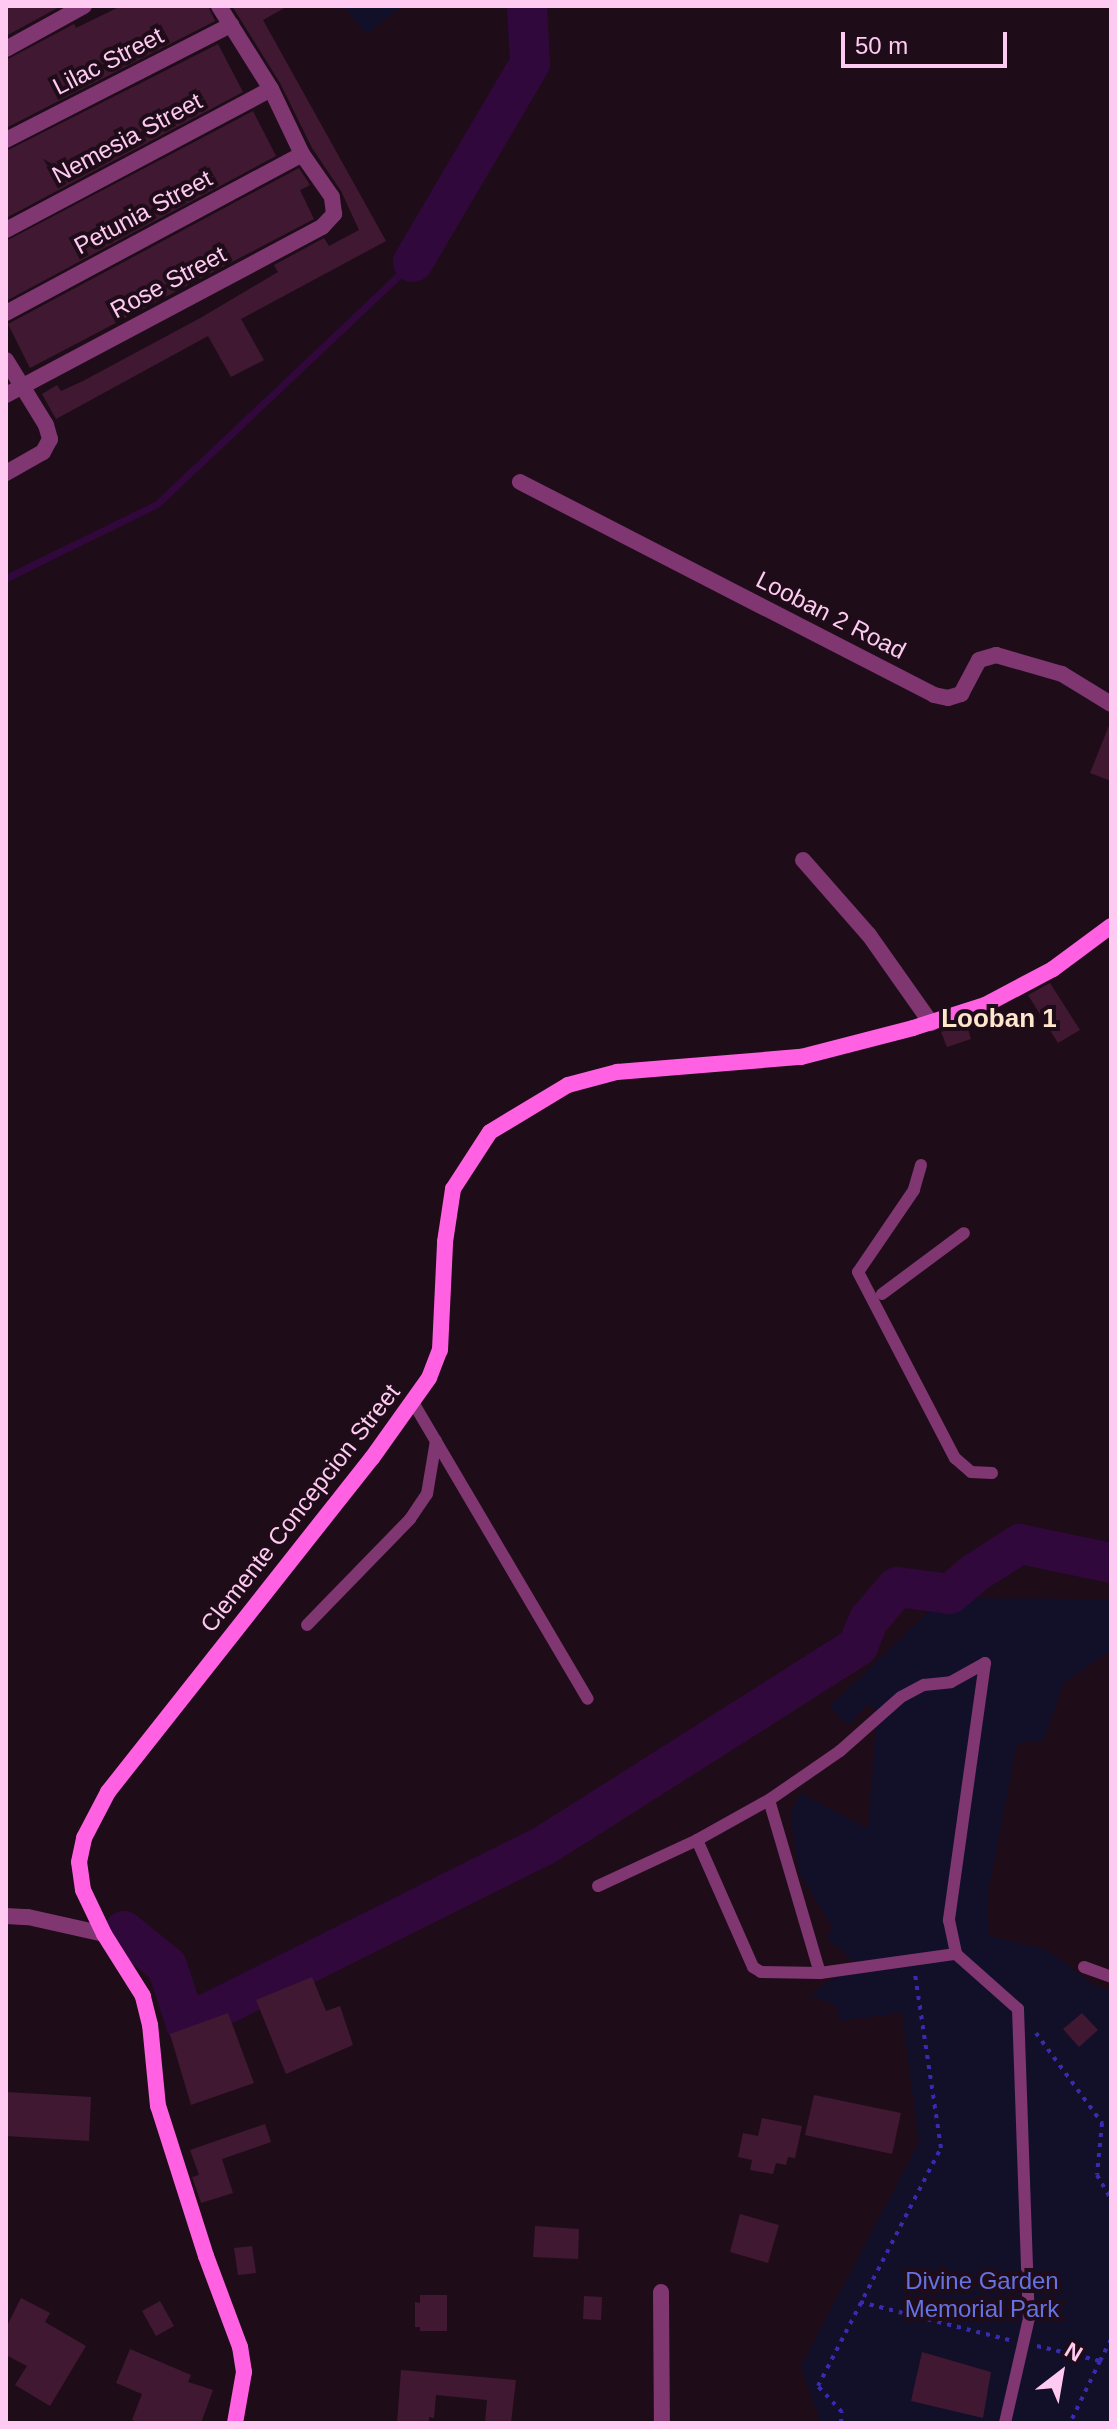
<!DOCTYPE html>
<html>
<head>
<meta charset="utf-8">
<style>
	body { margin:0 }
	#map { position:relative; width:1117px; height:2429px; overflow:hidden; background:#1f0c19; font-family:Helvetica,sans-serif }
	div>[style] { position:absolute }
	.green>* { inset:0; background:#120f29 }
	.stream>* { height:7px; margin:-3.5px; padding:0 3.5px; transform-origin:3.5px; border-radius:3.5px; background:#31083c }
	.river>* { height:40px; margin:-20px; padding:0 20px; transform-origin:20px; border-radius:20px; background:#31083c }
	.building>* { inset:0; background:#401832 }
	.path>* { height:4px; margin-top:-2px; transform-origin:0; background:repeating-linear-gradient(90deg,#382bb2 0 4px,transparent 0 10px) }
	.lane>* { height:12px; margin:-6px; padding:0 6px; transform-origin:6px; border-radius:6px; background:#7f3671 }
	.street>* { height:16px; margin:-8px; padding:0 8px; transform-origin:8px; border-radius:8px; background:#7f3671 }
	.secondary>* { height:16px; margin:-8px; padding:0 8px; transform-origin:8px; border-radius:8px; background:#ff61e2 }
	span { translate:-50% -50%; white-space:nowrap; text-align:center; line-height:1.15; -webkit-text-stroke:8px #1f0c19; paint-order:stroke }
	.street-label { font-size:24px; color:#ffcaf1 }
	.park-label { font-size:24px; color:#6572e4 }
	.neighbourhood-label { font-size:26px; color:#ffe6cc; font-weight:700 }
	.frame { position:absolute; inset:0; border:8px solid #ffcaf1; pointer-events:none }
	.north { position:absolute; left:1021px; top:2333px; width:80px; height:80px; -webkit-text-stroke:6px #1f0c19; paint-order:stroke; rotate:31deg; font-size:22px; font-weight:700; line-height:32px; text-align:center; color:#ffcaf1 }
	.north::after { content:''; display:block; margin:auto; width:28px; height:36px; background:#ffcaf1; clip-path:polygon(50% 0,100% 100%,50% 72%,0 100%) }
	.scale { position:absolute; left:841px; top:32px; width:166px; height:36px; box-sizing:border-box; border:4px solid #ffcaf1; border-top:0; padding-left:10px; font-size:24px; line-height:28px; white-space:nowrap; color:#ffcaf1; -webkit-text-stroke:6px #1f0c19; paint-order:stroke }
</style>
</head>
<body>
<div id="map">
	<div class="green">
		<div style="clip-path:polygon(344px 6px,403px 6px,366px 34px)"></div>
		<div style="clip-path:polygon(943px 1598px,1111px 1599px,1111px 1650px,1063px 1684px,1043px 1741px,1017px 1743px,987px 1899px,989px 1936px,1047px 1950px,1095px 1986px,1111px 1991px,1111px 2423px,821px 2423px,801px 2366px,919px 2142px,902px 2013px,839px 2021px,836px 2005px,811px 1996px,853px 1961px,827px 1938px,832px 1926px,799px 1873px,790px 1814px,800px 1793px,868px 1829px,877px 1711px,867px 1704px,849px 1725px,829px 1707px)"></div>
	</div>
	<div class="stream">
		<div style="left:6px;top:578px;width:168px;rotate:-26.1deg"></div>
		<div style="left:157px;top:504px;width:352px;rotate:-43.4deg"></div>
	</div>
	<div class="river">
		<div style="left:413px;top:262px;width:231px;rotate:-59.5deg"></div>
		<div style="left:530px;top:63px;width:57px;rotate:-93deg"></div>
		<div style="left:124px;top:1931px;width:55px;rotate:39.1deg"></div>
		<div style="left:167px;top:1966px;width:61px;rotate:71.9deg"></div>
		<div style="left:186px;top:2024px;width:401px;rotate:-26.5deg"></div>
		<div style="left:545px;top:1845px;width:371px;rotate:-32.4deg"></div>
		<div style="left:858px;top:1646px;width:27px;rotate:-68deg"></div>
		<div style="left:868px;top:1621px;width:45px;rotate:-49.5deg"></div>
		<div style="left:897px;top:1587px;width:53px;rotate:7.5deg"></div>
		<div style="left:950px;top:1594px;width:34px;rotate:-40deg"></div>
		<div style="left:976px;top:1572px;width:52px;rotate:-32.5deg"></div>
		<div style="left:1020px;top:1544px;width:93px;rotate:11.8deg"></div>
	</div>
	<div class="building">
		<div style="clip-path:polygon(6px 6px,61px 6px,6px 36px)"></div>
		<div style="clip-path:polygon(121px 6px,208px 6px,215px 21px,6px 128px,6px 60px,74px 24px,76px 28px)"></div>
		<div style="clip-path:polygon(232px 6px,288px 6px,263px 20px,386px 241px,241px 319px,264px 360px,231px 377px,208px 336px,56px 419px,42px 394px,57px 385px,61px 391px,83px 381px,202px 317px,278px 272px,274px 265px,324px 238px,329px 246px,359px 230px,341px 191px,312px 148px,280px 83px)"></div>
		<div style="clip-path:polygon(218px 44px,243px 92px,6px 218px,6px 151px)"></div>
		<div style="clip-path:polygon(253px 111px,276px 156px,6px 301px,6px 241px)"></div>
		<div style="clip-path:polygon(299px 168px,310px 185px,300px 190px,314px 219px,30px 368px,8px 324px)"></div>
		<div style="clip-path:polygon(1110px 723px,1111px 723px,1111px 781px,1090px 773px)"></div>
		<div style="clip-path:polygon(1050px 983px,1080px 1030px,1058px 1043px,1028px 995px)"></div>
		<div style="clip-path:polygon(966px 1023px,971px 1039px,947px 1047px,941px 1032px)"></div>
		<div style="clip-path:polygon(312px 1977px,326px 2011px,340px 2006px,353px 2045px,286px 2074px,256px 2000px)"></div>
		<div style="clip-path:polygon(228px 2013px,254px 2083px,191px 2105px,170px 2034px)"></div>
		<div style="clip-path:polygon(1082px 2013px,1098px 2030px,1079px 2047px,1063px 2029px)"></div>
		<div style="clip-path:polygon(6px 2092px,91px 2097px,89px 2141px,6px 2136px)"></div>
		<div style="clip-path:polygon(814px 2095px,901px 2113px,892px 2154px,805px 2135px)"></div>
		<div style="clip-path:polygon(762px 2118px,802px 2126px,795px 2158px,788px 2157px,786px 2165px,776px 2163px,773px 2174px,750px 2170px,752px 2160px,738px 2157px,743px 2133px,758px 2136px)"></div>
		<div style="clip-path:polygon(265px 2124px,271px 2142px,222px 2159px,233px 2193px,201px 2203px,192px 2177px,199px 2175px,190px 2150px)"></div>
		<div style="clip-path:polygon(740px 2214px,779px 2225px,768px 2263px,730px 2252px)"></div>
		<div style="clip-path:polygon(535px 2226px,579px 2229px,578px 2259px,533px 2257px)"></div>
		<div style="clip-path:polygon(252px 2246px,256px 2273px,238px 2275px,234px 2248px)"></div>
		<div style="clip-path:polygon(420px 2295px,447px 2295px,447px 2331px,420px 2331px,420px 2327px,415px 2327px,415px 2302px,420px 2303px)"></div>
		<div style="clip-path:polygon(584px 2296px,602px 2297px,601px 2320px,583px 2319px)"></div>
		<div style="clip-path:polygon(21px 2298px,50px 2313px,45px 2322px,86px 2346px,50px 2406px,15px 2385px,27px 2366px,6px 2355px,6px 2328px)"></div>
		<div style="clip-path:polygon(160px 2301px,174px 2326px,156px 2336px,142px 2311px)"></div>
		<div style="clip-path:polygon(130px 2349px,191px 2375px,188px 2382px,213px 2390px,201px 2423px,142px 2423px,132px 2420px,142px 2394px,116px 2383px)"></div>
		<div style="clip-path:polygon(922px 2352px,991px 2372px,983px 2418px,911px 2401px)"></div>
		<div style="clip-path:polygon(401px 2370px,516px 2380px,511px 2423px,485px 2423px,487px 2400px,436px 2395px,434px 2418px,429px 2417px,429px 2423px,397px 2423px)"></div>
	</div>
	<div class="path">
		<div style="left:1036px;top:2033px;width:112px;rotate:53.7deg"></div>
		<div style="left:1102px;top:2123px;width:52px;rotate:95.5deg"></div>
		<div style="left:1097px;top:2175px;width:28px;rotate:60deg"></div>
		<div style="left:860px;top:2302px;width:154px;rotate:14.3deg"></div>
		<div style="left:1037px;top:2346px;width:65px;rotate:13.4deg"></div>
		<div style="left:1100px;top:2361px;width:69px;rotate:115.8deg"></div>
		<div style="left:1100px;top:2361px;width:25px;rotate:-63deg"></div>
		<div style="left:841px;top:2423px;width:11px;rotate:-85deg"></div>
		<div style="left:842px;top:2412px;width:35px;rotate:-133deg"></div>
		<div style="left:818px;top:2386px;width:268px;rotate:-62.7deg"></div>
		<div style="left:941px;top:2148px;width:176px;rotate:-98.5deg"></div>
	</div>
	<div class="lane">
		<div style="left:921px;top:1165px;width:26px;rotate:106deg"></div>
		<div style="left:914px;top:1190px;width:99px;rotate:124.3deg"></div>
		<div style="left:858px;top:1272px;width:210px;rotate:62.5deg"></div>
		<div style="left:955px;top:1458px;width:21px;rotate:41deg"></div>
		<div style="left:971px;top:1472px;width:21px;rotate:3deg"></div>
		<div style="left:882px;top:1294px;width:102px;rotate:-36.6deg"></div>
		<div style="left:414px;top:1404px;width:342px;rotate:59.5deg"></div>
		<div style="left:307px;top:1625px;width:148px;rotate:-45.8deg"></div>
		<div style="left:410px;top:1519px;width:30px;rotate:-56deg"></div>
		<div style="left:427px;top:1494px;width:54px;rotate:-80.4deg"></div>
		<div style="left:985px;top:1663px;width:260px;rotate:98deg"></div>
		<div style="left:949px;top:1920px;width:35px;rotate:78deg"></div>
		<div style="left:956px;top:1954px;width:83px;rotate:41.6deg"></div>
		<div style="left:1018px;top:2009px;width:309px;rotate:88deg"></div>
		<div style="left:1029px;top:2318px;width:108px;rotate:102.9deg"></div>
		<div style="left:769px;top:1800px;width:180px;rotate:73.6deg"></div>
		<div style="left:697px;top:1840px;width:139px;rotate:66.2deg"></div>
		<div style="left:753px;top:1967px;width:9px;rotate:32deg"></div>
		<div style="left:761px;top:1972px;width:59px;rotate:1deg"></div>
		<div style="left:820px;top:1973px;width:137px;rotate:-8deg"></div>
		<div style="left:598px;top:1886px;width:109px;rotate:-24.9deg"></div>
		<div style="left:697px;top:1840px;width:82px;rotate:-29.1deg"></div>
		<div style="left:769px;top:1800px;width:86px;rotate:-34.6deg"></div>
		<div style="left:840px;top:1751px;width:81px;rotate:-41.5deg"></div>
		<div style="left:901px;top:1697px;width:26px;rotate:-28deg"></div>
		<div style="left:924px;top:1685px;width:27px;rotate:-6deg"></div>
		<div style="left:951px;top:1682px;width:39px;rotate:-29deg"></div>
		<div style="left:1084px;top:1967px;width:29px;rotate:20deg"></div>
	</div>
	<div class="street">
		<div style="left:6px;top:49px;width:89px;rotate:-28.9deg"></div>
		<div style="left:6px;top:140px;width:253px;rotate:-27.1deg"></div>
		<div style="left:6px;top:230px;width:300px;rotate:-28deg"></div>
		<div style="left:6px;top:313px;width:336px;rotate:-28.2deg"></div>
		<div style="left:6px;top:360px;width:76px;rotate:58.4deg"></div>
		<div style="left:46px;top:425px;width:15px;rotate:74deg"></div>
		<div style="left:50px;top:439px;width:15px;rotate:118deg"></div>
		<div style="left:43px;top:452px;width:43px;rotate:150.4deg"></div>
		<div style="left:6px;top:395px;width:358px;rotate:-28deg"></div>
		<div style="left:322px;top:227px;width:18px;rotate:-47deg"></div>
		<div style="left:334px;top:214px;width:17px;rotate:-97deg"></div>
		<div style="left:332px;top:197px;width:52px;rotate:-124.9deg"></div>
		<div style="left:302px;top:154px;width:72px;rotate:-115.5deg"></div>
		<div style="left:271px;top:89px;width:98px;rotate:-122.1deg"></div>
		<div style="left:520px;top:482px;width:466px;rotate:27.2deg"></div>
		<div style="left:934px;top:695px;width:14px;rotate:12deg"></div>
		<div style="left:948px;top:698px;width:14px;rotate:-17deg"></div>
		<div style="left:961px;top:694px;width:38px;rotate:-62deg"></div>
		<div style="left:979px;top:660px;width:18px;rotate:-16deg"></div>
		<div style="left:996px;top:655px;width:69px;rotate:16.1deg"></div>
		<div style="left:1062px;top:674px;width:57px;rotate:31.5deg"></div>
		<div style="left:803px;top:860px;width:100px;rotate:48.7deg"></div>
		<div style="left:869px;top:935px;width:108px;rotate:54.8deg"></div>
		<div style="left:6px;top:1916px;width:22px;rotate:3deg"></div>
		<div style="left:28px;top:1917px;width:78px;rotate:12.6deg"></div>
		<div style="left:661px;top:2292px;width:131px;rotate:89.6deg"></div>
	</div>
	<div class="secondary">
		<div style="left:235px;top:2423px;width:52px;rotate:-80deg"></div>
		<div style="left:244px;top:2372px;width:25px;rotate:-99deg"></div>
		<div style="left:240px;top:2347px;width:97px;rotate:-110.5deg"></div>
		<div style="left:206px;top:2256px;width:157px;rotate:-107.7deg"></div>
		<div style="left:158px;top:2106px;width:81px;rotate:-95.6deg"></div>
		<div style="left:150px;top:2025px;width:30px;rotate:-104deg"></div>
		<div style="left:143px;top:1996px;width:73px;rotate:-122.2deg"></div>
		<div style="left:104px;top:1934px;width:49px;rotate:-115.5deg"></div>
		<div style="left:83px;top:1890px;width:28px;rotate:-98deg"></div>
		<div style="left:79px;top:1862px;width:25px;rotate:-78deg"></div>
		<div style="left:84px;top:1838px;width:52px;rotate:-62.4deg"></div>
		<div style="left:108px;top:1792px;width:426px;rotate:-51.7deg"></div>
		<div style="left:372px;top:1458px;width:98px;rotate:-54.5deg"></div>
		<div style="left:429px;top:1378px;width:30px;rotate:-69deg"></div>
		<div style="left:440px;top:1350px;width:108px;rotate:-87.3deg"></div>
		<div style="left:445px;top:1242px;width:54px;rotate:-81.4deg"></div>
		<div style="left:453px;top:1189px;width:68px;rotate:-57deg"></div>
		<div style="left:490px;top:1132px;width:91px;rotate:-31.1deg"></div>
		<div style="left:568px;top:1085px;width:51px;rotate:-14.9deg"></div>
		<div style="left:617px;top:1072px;width:185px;rotate:-4.7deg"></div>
		<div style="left:801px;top:1057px;width:116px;rotate:-14.5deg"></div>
		<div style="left:913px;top:1028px;width:76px;rotate:-17.7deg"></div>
		<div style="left:985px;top:1005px;width:77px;rotate:-27.9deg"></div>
		<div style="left:1053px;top:969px;width:72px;rotate:-36.6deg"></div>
	</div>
	<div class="street-label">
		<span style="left:108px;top:61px;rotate:-27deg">Lilac Street</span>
		<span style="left:127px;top:138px;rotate:-28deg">Nemesia Street</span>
		<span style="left:143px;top:212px;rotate:-28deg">Petunia Street</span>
		<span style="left:168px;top:282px;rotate:-28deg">Rose Street</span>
		<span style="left:831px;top:615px;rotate:27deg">Looban 2 Road</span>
		<span style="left:300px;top:1508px;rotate:-52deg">Clemente Concepcion Street</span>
	</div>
	<div class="park-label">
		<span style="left:982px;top:2295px">Divine Garden<br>Memorial Park</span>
	</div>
	<div class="neighbourhood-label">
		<span style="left:999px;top:1019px">Looban 1</span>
	</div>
	<div class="frame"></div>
	<div class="north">N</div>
	<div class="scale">50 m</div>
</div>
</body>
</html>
